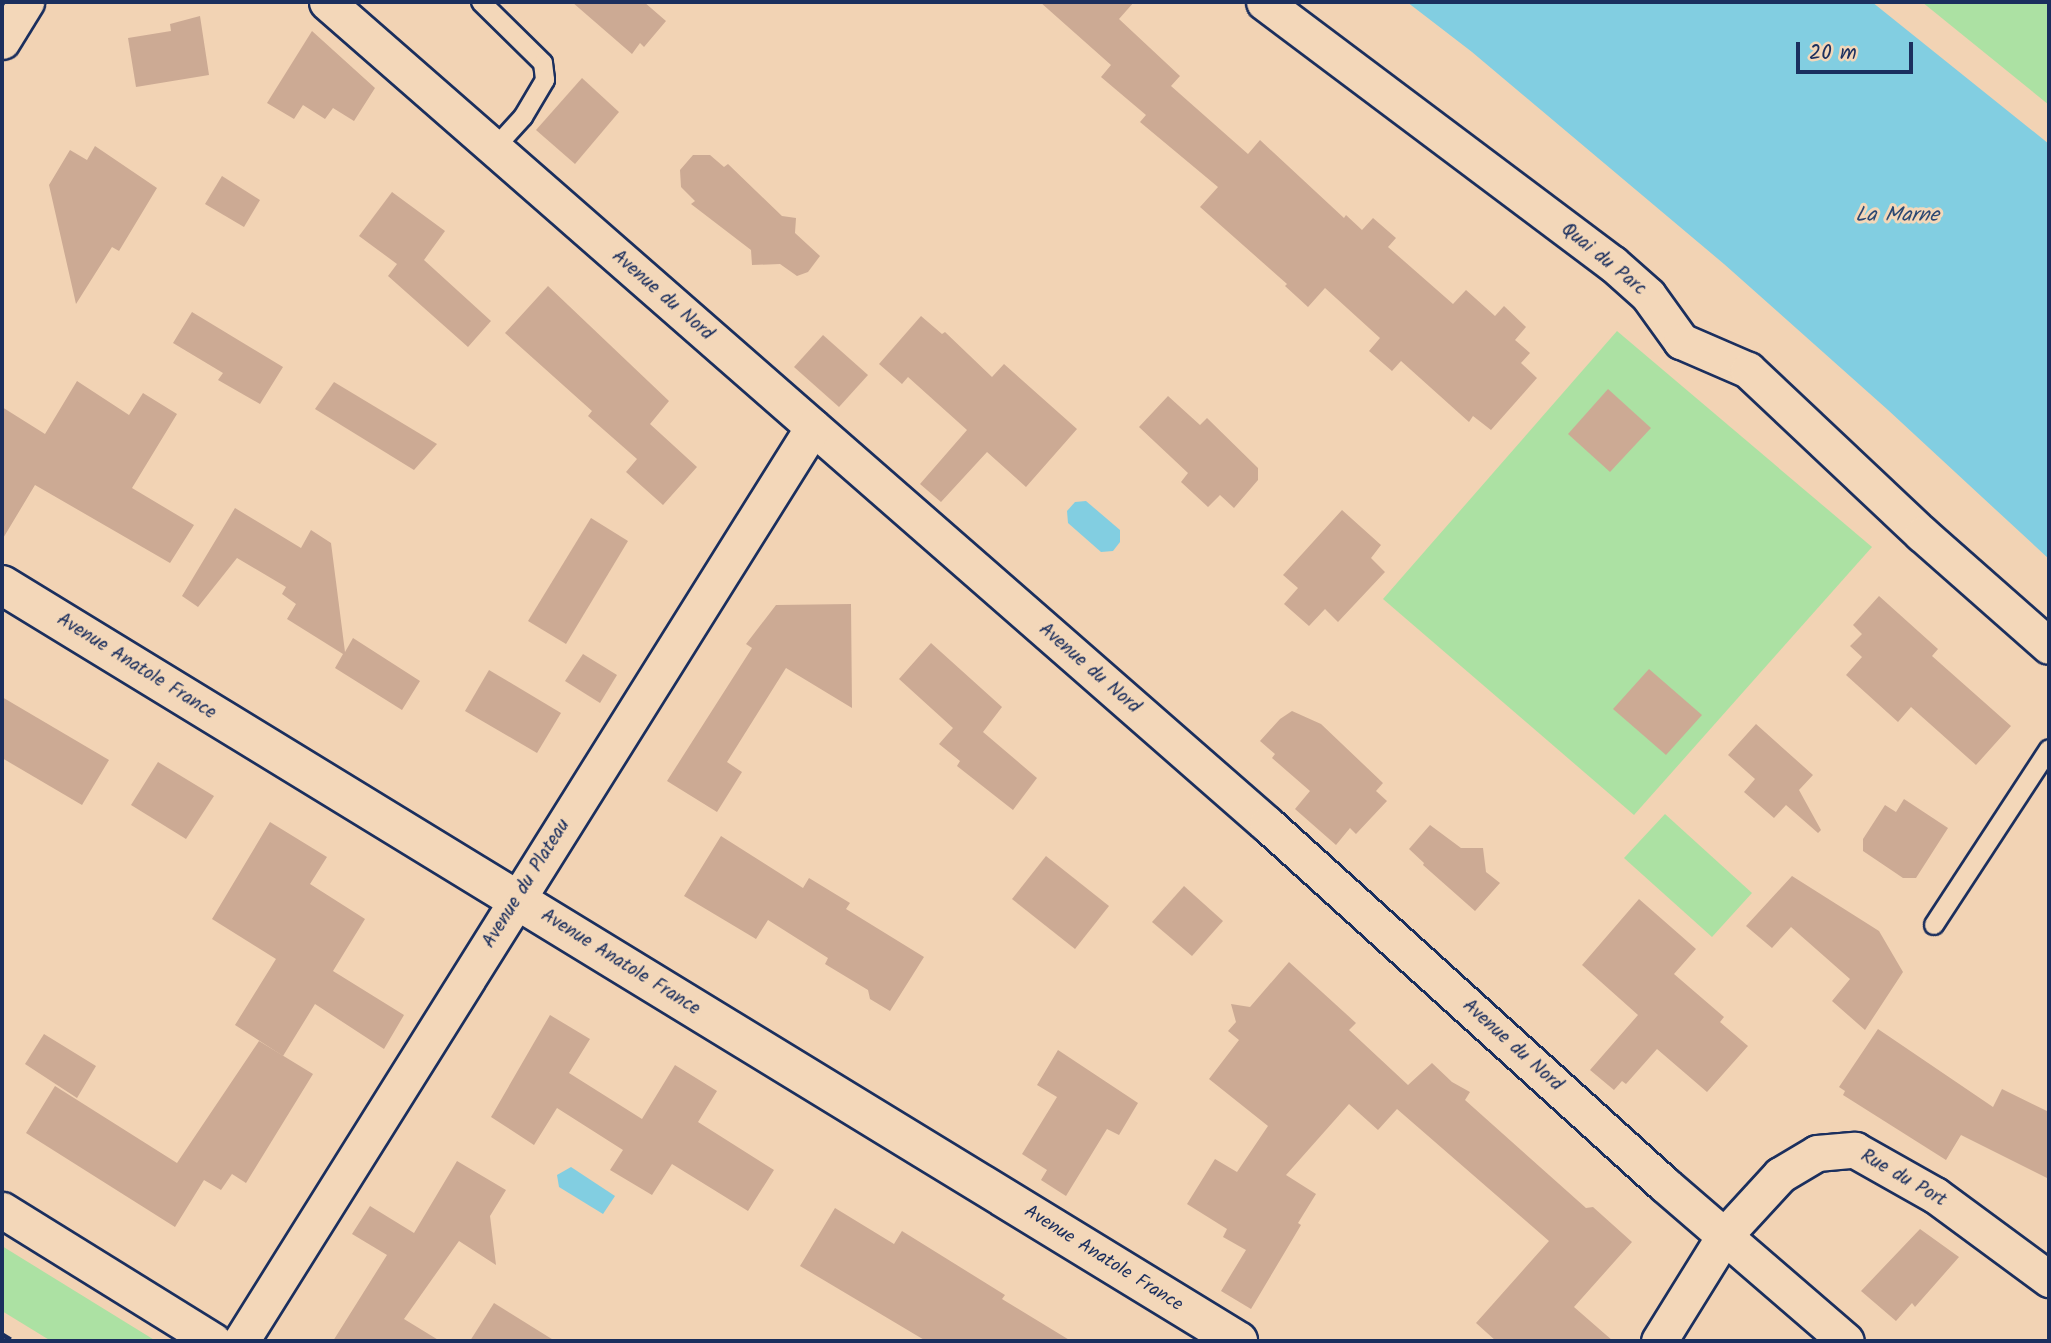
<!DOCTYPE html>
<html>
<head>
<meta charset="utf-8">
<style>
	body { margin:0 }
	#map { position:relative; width:2051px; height:1343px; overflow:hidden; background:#f2d3b4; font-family:Kalam,sans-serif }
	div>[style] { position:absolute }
	.green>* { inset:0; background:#ace1a3 }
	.water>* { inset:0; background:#82cee1 }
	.building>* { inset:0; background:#ccaa94 }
	.roads { filter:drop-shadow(2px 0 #1b2f5e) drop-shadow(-2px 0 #1b2f5e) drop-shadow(0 2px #1b2f5e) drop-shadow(0 -2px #1b2f5e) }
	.service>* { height:18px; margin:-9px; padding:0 9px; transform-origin:9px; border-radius:9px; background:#f3d7b9 }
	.minor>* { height:35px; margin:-17.5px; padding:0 17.5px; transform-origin:17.5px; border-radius:17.5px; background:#f3d7b9 }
	.tertiary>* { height:38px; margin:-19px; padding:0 19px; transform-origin:19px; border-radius:19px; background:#f3d7b9 }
	.rail>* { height:5px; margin-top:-2.5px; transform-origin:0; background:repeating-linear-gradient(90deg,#1b2f5e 0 10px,transparent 0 15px) }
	span { translate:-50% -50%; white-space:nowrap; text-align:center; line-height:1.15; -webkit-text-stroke:6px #f3d7b9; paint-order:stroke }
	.street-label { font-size:19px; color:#1b2f5e }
	.water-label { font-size:21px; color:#2a4772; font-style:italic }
	.frame { position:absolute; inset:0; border:4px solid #1b2f5e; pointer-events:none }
	.scale { position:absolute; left:1796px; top:42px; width:117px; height:32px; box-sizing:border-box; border:4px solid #1b2f5e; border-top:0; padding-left:9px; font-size:21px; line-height:24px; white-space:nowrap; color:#1b2f5e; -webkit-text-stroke:5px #f3d7b9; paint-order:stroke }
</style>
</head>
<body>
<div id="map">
	<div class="green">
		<div style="clip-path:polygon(1922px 2px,2049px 2px,2049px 105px)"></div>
		<div style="clip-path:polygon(1617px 331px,1872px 547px,1634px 815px,1383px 599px)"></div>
		<div style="clip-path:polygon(1665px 814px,1752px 893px,1712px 937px,1624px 858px)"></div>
		<div style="clip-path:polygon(2px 1246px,156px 1341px,51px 1341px,2px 1311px)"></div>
	</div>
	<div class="water">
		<div style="clip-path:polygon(1407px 2px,1872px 2px,2049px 144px,2049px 559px,1888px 410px,1724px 264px,1472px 52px)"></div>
		<div style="clip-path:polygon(1086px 501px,1120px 530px,1120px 542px,1113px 551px,1101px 552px,1068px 523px,1067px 511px,1075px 502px)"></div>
		<div style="clip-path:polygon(571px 1167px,615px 1196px,603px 1214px,559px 1187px,557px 1175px)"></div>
	</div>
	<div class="building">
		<div style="clip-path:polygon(572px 2px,644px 2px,666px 21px,644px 47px,640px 43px,632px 54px)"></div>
		<div style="clip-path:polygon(1040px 2px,1134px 2px,1119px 19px,1180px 76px,1171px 86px,1248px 154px,1260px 140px,1344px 218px,1346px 215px,1362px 230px,1373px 218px,1396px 238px,1388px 247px,1453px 304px,1466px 290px,1495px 316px,1504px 306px,1526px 327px,1515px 340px,1530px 353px,1521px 363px,1537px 378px,1491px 430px,1473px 416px,1469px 422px,1401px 361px,1392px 371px,1369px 351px,1380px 338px,1325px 288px,1308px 307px,1285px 286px,1287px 284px,1200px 207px,1218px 187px,1140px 122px,1146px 115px,1101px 77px,1111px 65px)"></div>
		<div style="clip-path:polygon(200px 16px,209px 75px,136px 87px,128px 38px,171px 31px,170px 24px)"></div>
		<div style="clip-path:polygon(312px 31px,375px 88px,354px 121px,333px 108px,325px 119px,303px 105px,294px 119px,267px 103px)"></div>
		<div style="clip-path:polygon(582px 78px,619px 112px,575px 164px,536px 130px)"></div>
		<div style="clip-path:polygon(95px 146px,157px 188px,119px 251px,112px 247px,76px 304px,49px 185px,70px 150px,87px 160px)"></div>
		<div style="clip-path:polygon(693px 155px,710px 155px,724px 167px,728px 164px,782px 216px,796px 218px,795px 233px,820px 256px,808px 272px,797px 276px,780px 264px,752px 265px,751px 250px,691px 204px,695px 201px,681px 187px,680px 170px)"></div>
		<div style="clip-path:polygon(222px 176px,260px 200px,244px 227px,205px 204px)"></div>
		<div style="clip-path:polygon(392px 192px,445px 231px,424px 260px,491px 321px,468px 347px,388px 276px,397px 264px,359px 236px)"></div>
		<div style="clip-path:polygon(548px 286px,669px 401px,650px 424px,697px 467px,663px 505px,626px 472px,637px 459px,588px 416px,592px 411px,505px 333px)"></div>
		<div style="clip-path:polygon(192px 312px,283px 367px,260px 404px,218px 380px,223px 373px,173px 343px)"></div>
		<div style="clip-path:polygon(921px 316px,942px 334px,945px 332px,992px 377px,1004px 364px,1077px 429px,1026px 487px,987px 452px,941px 502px,920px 484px,967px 430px,908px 377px,902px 384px,879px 364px)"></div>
		<div style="clip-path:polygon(823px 335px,868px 375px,839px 407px,794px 367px)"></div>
		<div style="clip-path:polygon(77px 381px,129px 415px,143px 393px,177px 414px,132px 488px,194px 525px,170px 563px,35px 485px,2px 540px,2px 407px,45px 434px)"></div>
		<div style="clip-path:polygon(334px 382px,437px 444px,414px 470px,315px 409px)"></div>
		<div style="clip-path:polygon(1608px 389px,1651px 428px,1610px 472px,1568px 434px)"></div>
		<div style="clip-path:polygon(1168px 396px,1200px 425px,1207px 418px,1258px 468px,1258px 480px,1234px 508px,1220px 495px,1208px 507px,1181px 482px,1188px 473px,1139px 427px)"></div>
		<div style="clip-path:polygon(235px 508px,301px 548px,311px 530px,331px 543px,345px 652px,353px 638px,420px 681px,402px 710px,335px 668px,343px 654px,287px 619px,296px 604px,282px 594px,286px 587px,237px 558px,198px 607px,182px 596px)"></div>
		<div style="clip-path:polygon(1342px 510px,1381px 545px,1371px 558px,1385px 572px,1338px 622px,1325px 609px,1309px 626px,1284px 604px,1298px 588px,1283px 575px)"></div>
		<div style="clip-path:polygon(591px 518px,628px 541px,566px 644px,528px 621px)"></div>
		<div style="clip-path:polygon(1879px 596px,1938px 649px,1932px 656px,2011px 726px,1976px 765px,1911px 707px,1898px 722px,1846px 675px,1862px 657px,1850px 646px,1862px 634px,1853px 625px)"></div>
		<div style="clip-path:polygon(851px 604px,852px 708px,786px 668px,727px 762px,742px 772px,717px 812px,667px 781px,752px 648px,746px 644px,776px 605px)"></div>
		<div style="clip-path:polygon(931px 643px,1002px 707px,983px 732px,1037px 778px,1013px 810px,957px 766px,960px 761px,939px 744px,953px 728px,899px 679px)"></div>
		<div style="clip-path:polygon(583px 654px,617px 675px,600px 703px,565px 681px)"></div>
		<div style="clip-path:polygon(1649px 669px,1702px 715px,1666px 755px,1613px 709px)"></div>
		<div style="clip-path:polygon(489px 670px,561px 713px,537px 753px,465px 711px)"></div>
		<div style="clip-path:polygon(2px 697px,109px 760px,82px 805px,2px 758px)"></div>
		<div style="clip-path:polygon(1292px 711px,1321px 724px,1383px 783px,1376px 791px,1387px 801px,1356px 834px,1350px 828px,1336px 845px,1295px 809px,1310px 791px,1272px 758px,1275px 754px,1260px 741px,1280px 719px)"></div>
		<div style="clip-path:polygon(1756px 724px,1813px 775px,1799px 790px,1821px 830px,1818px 833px,1786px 805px,1774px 818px,1744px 792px,1755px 779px,1728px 755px)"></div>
		<div style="clip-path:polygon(158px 762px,214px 796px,186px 839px,131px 805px)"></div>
		<div style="clip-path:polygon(1904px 799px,1948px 828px,1916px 878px,1903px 878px,1863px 851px,1863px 839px,1885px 805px,1896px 812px)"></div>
		<div style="clip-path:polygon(270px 822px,327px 857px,310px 884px,365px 919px,333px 971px,404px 1015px,384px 1049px,315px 1004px,283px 1056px,235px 1025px,276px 959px,212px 919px)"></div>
		<div style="clip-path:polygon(1430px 825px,1461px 848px,1483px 848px,1486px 872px,1500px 883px,1475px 911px,1423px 865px,1424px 863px,1409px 849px)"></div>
		<div style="clip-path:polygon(721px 836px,803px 888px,809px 878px,850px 903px,846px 909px,924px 957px,890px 1011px,870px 999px,868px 990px,825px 964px,828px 958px,768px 920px,756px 939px,684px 896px)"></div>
		<div style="clip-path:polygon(1046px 856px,1109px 906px,1075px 949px,1012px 899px)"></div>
		<div style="clip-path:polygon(1792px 876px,1879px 931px,1903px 972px,1865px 1030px,1832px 1001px,1850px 979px,1791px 927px,1772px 948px,1746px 926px)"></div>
		<div style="clip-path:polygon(1184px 886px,1223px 921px,1192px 956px,1152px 922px)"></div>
		<div style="clip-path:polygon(1639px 899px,1696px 949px,1674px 974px,1724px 1017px,1720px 1022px,1748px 1046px,1707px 1092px,1657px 1049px,1626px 1084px,1622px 1081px,1614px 1090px,1590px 1070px,1638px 1015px,1582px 965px)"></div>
		<div style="clip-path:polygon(1289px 962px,1356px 1023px,1349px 1030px,1408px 1085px,1432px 1063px,1452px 1082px,1470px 1092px,1465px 1100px,1586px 1208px,1593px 1207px,1632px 1242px,1574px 1307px,1613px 1341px,1496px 1341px,1476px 1323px,1549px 1241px,1397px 1109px,1378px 1130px,1349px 1104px,1286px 1175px,1316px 1194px,1298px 1223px,1301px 1225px,1251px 1309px,1221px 1291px,1246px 1250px,1223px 1237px,1227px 1229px,1187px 1204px,1215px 1159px,1237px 1172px,1268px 1126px,1209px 1079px,1239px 1040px,1228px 1031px,1236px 1022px,1231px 1004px,1250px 1007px)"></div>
		<div style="clip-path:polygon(550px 1015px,590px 1039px,569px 1073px,642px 1119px,675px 1065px,717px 1091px,698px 1122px,774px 1170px,748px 1211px,672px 1164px,652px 1195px,610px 1170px,623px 1150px,557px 1108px,534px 1145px,491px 1117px)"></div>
		<div style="clip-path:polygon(1878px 1029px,1993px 1107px,2002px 1089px,2049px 1112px,2049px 1179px,1961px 1135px,1946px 1160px,1843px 1095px,1845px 1091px,1839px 1087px)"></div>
		<div style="clip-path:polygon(44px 1034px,96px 1066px,77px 1098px,25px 1064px)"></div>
		<div style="clip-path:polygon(259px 1041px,313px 1074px,246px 1183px,232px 1174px,221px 1190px,204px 1180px,175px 1227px,26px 1133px,55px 1086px,177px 1163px)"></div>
		<div style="clip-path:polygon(1058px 1050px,1138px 1103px,1119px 1135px,1107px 1129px,1066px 1196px,1041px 1180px,1047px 1170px,1022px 1154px,1057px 1097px,1037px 1085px)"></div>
		<div style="clip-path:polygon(457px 1161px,506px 1190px,490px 1216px,496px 1265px,459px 1241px,404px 1319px,440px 1341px,333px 1341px,387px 1255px,352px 1234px,370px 1206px,414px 1233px)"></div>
		<div style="clip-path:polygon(835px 1208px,894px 1244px,902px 1231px,1005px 1295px,1002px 1299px,1071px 1341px,926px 1341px,800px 1266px)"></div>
		<div style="clip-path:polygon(1920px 1229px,1959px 1257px,1915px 1307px,1912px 1303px,1896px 1321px,1861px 1291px)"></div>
		<div style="clip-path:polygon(494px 1303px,555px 1341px,470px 1341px)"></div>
	</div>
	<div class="roads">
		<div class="service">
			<div style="left:481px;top:2px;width:87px;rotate:44.5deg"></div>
			<div style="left:543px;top:63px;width:17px;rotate:83deg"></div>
			<div style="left:545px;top:80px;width:43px;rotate:120.7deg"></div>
			<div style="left:523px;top:117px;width:45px;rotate:132.3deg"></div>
			<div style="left:1934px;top:925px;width:210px;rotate:-56.8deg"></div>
		</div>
		<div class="minor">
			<div style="left:327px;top:2px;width:1249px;rotate:41.17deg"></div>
			<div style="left:1267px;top:824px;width:536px;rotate:42.2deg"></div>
			<div style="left:1664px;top:1184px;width:240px;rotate:40.8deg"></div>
			<div style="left:1264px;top:2px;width:435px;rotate:36.9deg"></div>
			<div style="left:1612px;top:263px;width:48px;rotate:41.6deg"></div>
			<div style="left:1648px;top:295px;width:57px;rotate:54.3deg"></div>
			<div style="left:1681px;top:341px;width:73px;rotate:23.4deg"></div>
			<div style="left:1748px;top:370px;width:239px;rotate:43.3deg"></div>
			<div style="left:1922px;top:534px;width:169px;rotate:41.4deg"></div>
			<div style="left:2px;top:41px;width:46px;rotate:-58.4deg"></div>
			<div style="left:2px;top:1210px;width:248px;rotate:31.8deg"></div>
			<div style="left:241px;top:1341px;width:1078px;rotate:-57.96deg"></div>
			<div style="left:1659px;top:1341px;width:123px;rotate:-58.2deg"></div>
			<div style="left:1724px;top:1236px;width:83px;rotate:-47.4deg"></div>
			<div style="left:1780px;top:1175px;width:43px;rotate:-30.7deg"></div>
			<div style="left:1817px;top:1153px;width:38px;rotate:-5deg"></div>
			<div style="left:1855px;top:1150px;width:92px;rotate:29.4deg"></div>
			<div style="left:1935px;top:1195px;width:142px;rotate:36.4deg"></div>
		</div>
		<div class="tertiary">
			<div style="left:2px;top:585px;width:1449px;rotate:31.45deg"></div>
		</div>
	</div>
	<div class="rail">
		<div style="left:2px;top:1334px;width:13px;rotate:32deg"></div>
	</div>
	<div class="street-label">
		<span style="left:1603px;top:260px;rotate:39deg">Quai du Parc</span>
		<span style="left:662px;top:296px;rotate:41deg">Avenue du Nord</span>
		<span style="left:136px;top:667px;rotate:32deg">Avenue Anatole France</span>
		<span style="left:1089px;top:669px;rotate:41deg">Avenue du Nord</span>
		<span style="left:527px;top:884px;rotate:-58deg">Avenue du Plateau</span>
		<span style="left:620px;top:963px;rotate:32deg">Avenue Anatole France</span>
		<span style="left:1512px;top:1046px;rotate:42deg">Avenue du Nord</span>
		<span style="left:1903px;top:1179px;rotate:30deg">Rue du Port</span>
		<span style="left:1103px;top:1259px;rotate:32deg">Avenue Anatole France</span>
	</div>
	<div class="water-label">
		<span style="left:1897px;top:216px">La Marne</span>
	</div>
	<div class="frame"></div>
	<div class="scale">20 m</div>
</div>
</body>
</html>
